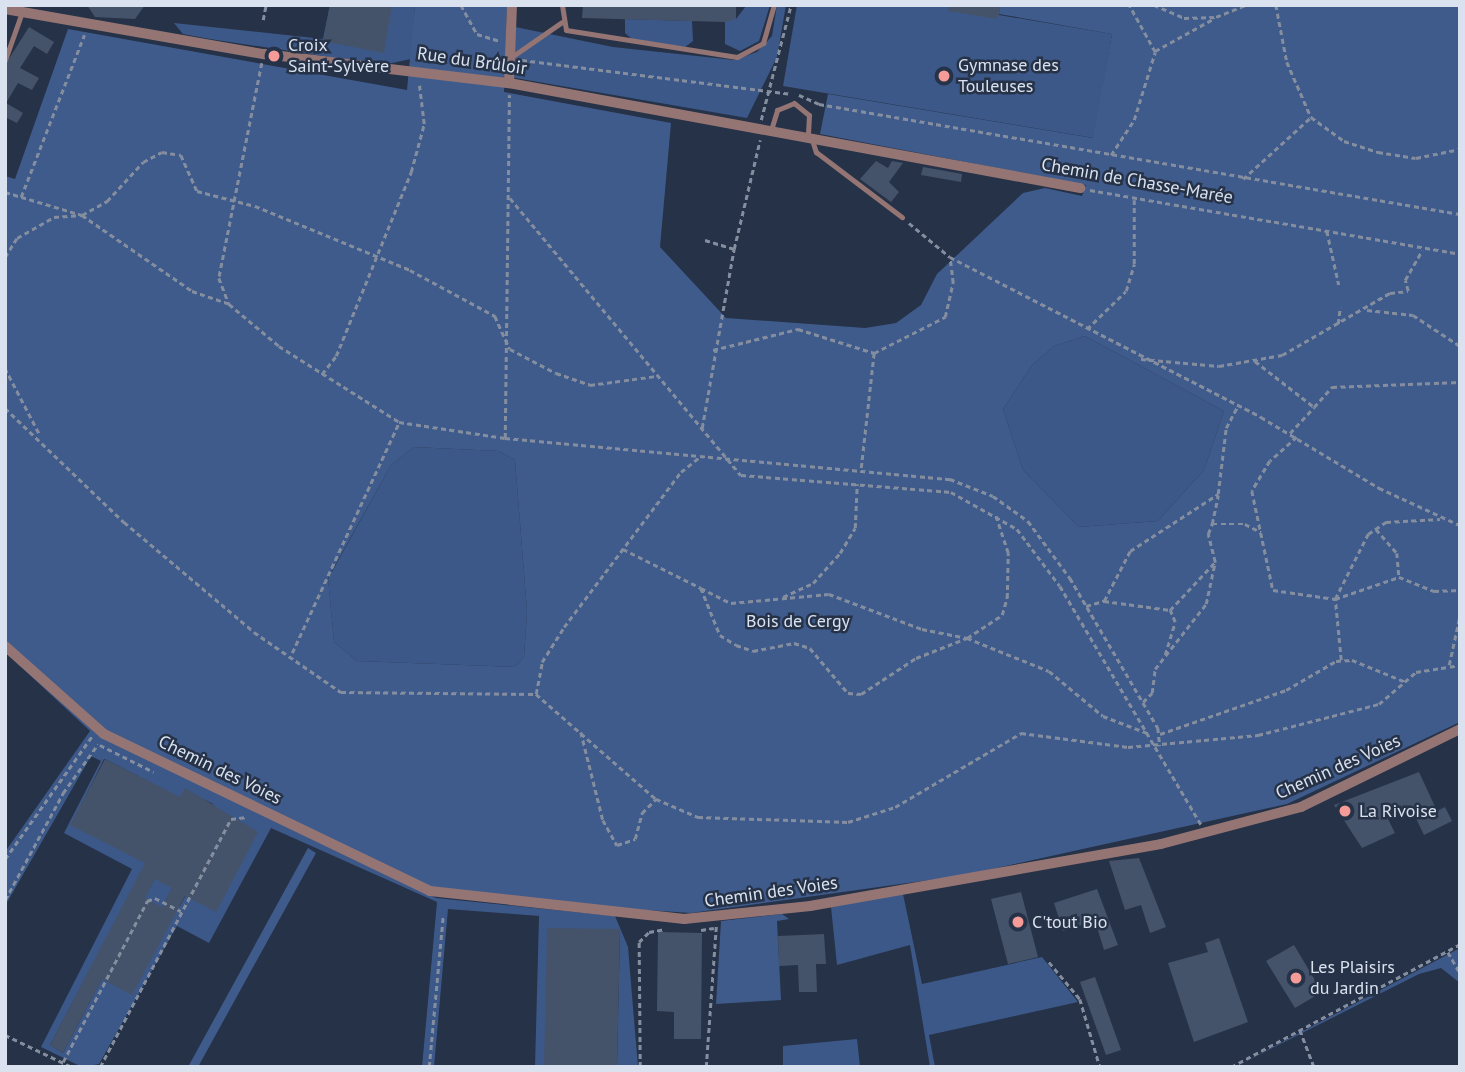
<!DOCTYPE html>
<html>
<head>
<meta charset="utf-8">
<style>
	body { margin:0 }
	#map { position:relative; width:1465px; height:1072px; overflow:hidden; background:#263247; font-family:"PT Sans",sans-serif }
	div>[style] { position:absolute }
	.green>* { inset:0; background:#3c5888 }
	.forest>* { inset:0; background:#3f5b8c }
	.building>* { inset:0; background:#45536a }
	.path>* { height:2.5px; margin-top:-1.25px; transform-origin:0; background:repeating-linear-gradient(90deg,#848e9f 0 5px,transparent 0 8.5px) }
	.lane>* { height:5px; margin:-2.5px; padding:0 2.5px; transform-origin:2.5px; border-radius:2.5px; background:#947574 }
	.street>* { height:10px; margin:-5px; padding:0 5px; transform-origin:5px; border-radius:5px; background:#947574 }
	.dots>* { width:19px; height:19px; translate:-50% -50%; box-sizing:border-box; border:4px solid #263247; border-radius:50% }
	span { translate:-50% -50%; white-space:nowrap; text-align:center; line-height:1.15; -webkit-text-stroke:5px #263247; paint-order:stroke }
	.poi-label { font-size:18px; color:#dae2ef }
	.left { translate:0 -50%; text-align:left }
	.street-label { font-size:18px; color:#dae2ef }
	.park-label { font-size:18px; color:#d9e3f2 }
	.frame { position:absolute; inset:0; border:7px solid #dae2ef; pointer-events:none }
</style>
</head>
<body>
<div id="map">
	<div class="green">
		<div style="clip-path:polygon(330px 5px,415px 5px,411px 59px,383px 65px,210px 39px,183px 34px,174px 23px,323px 39px)"></div>
		<div style="clip-path:polygon(770px 5px,759px 41px,740px 51px,725px 44px,725px 19px,736px 19px,746px 6px)"></div>
		<div style="clip-path:polygon(777px 5px,786px 5px,777px 57px,747px 118px,504px 76px,506px 25px,613px 47px,734px 60px,757px 52px,772px 36px)"></div>
		<div style="clip-path:polygon(797px 5px,1000px 5px,999px 15px,1112px 34px,1094px 138px,783px 86px)"></div>
		<div style="clip-path:polygon(625px 6px,626px 19px,692px 21px,693px 41px,685px 47px,633px 40px,625px 33px)"></div>
		<div style="clip-path:polygon(1085px 336px,1224px 411px,1204px 470px,1158px 521px,1079px 527px,1023px 470px,1003px 409px,1032px 365px,1054px 346px)"></div>
		<div style="clip-path:polygon(414px 447px,499px 451px,515px 460px,527px 611px,524px 657px,515px 667px,357px 661px,334px 642px,328px 579px,391px 465px)"></div>
		<div style="clip-path:polygon(evenodd,5px 652px,97px 732px,436px 898px,615px 916px,628px 947px,638px 1067px,617px 1067px,620px 930px,544px 1067px,535px 1067px,539px 916px,448px 909px,434px 1067px,422px 1067px,437px 902px,271px 828px,209px 943px,177px 926px,99px 1064px,82px 1067px,41px 1047px,132px 869px,64px 833px,101px 761px,91px 756px,5px 906px,5px 852px,90px 731px,5px 652px,104px 759px,105px 759px,171px 793px,71px 825px,104px 759px,5px 652px,185px 789px,198px 796px,63px 1053px,50px 1045px,185px 789px,5px 652px,203px 799px,213px 804px,170px 886px,160px 881px,203px 799px,5px 652px,214px 807px,229px 815px,180px 906px,166px 900px,214px 807px)"></div>
		<div style="clip-path:polygon(903px 894px,922px 984px,1042px 957px,1078px 1002px,929px 1035px,935px 1067px,930px 1067px,910px 945px,837px 965px,831px 907px)"></div>
		<div style="clip-path:polygon(1460px 948px,1460px 983px,1441px 968px,1419px 974px,1235px 1067px)"></div>
		<div style="clip-path:polygon(857px 1039px,860px 1067px,783px 1067px,783px 1046px)"></div>
	</div>
	<div class="forest">
		<div style="clip-path:polygon(evenodd,415px 5px,507px 5px,504px 92px,671px 123px,660px 247px,726px 318px,865px 328px,896px 323px,921px 305px,937px 274px,1023px 193px,1045px 188px,1082px 196px,1086px 185px,820px 134px,828px 94px,1093px 138px,1112px 34px,999px 14px,1000px 5px,1460px 5px,1460px 722px,1287px 804px,965px 875px,691px 913px,453px 897px,96px 730px,5px 651px,5px 176px,15px 179px,68px 29px,407px 90px,415px 5px,1085px 336px,1224px 411px,1204px 470px,1158px 521px,1079px 527px,1023px 470px,1003px 409px,1032px 365px,1054px 346px,1085px 336px,415px 5px,414px 447px,499px 451px,515px 460px,527px 611px,524px 657px,515px 667px,357px 661px,334px 642px,328px 578px,391px 465px,414px 447px)"></div>
		<div style="clip-path:polygon(308px 848px,316px 853px,198px 1067px,188px 1067px)"></div>
		<div style="clip-path:polygon(782px 914px,789px 919px,777px 921px,781px 1000px,716px 1004px,721px 921px)"></div>
	</div>
	<div class="building">
		<div style="clip-path:polygon(87px 5px,145px 5px,135px 19px,95px 17px)"></div>
		<div style="clip-path:polygon(330px 5px,392px 5px,384px 53px,323px 41px)"></div>
		<div style="clip-path:polygon(583px 5px,736px 5px,736px 19px,725px 22px,582px 18px)"></div>
		<div style="clip-path:polygon(949px 5px,1000px 5px,998px 19px,948px 11px)"></div>
		<div style="clip-path:polygon(29px 27px,54px 42px,47px 54px,34px 46px,20px 68px,39px 78px,32px 90px,18px 83px,6px 103px,23px 113px,17px 123px,5px 117px,5px 65px)"></div>
		<div style="clip-path:polygon(876px 161px,888px 168px,892px 161px,903px 163px,889px 182px,899px 192px,891px 202px,860px 179px)"></div>
		<div style="clip-path:polygon(923px 167px,962px 174px,961px 182px,921px 175px)"></div>
		<div style="clip-path:polygon(evenodd,105px 759px,180px 797px,185px 788px,258px 832px,216px 912px,185px 896px,132px 995px,102px 979px,63px 1053px,50px 1045px,145px 863px,70px 825px,105px 759px,155px 879px,172px 888px,162px 907px,145px 898px,155px 879px)"></div>
		<div style="clip-path:polygon(1419px 772px,1437px 811px,1445px 807px,1452px 821px,1424px 835px,1411px 808px,1388px 819px,1395px 833px,1362px 848px,1334px 805px)"></div>
		<div style="clip-path:polygon(1139px 858px,1166px 927px,1150px 933px,1141px 905px,1125px 910px,1109px 861px)"></div>
		<div style="clip-path:polygon(1097px 889px,1118px 945px,1104px 950px,1095px 921px,1063px 931px,1054px 903px)"></div>
		<div style="clip-path:polygon(1021px 892px,1038px 957px,1008px 964px,991px 899px)"></div>
		<div style="clip-path:polygon(547px 928px,620px 929px,617px 1067px,544px 1067px)"></div>
		<div style="clip-path:polygon(658px 932px,702px 933px,701px 1039px,674px 1039px,674px 1012px,657px 1011px)"></div>
		<div style="clip-path:polygon(824px 934px,826px 964px,816px 964px,817px 992px,799px 992px,798px 965px,779px 966px,778px 936px)"></div>
		<div style="clip-path:polygon(1219px 938px,1248px 1022px,1194px 1042px,1168px 963px,1208px 952px,1205px 943px)"></div>
		<div style="clip-path:polygon(1294px 945px,1322px 992px,1295px 1008px,1266px 961px)"></div>
		<div style="clip-path:polygon(1095px 977px,1121px 1050px,1106px 1055px,1080px 982px)"></div>
	</div>
	<div class="path">
		<div style="left:461px;top:5px;width:33px;rotate:61deg"></div>
		<div style="left:477px;top:34px;width:24px;rotate:17deg"></div>
		<div style="left:1154px;top:5px;width:33px;rotate:23deg"></div>
		<div style="left:1184px;top:18px;width:32px;rotate:-2deg"></div>
		<div style="left:1216px;top:17px;width:31px;rotate:-22deg"></div>
		<div style="left:1276px;top:5px;width:58px;rotate:79.1deg"></div>
		<div style="left:1287px;top:62px;width:60px;rotate:66.4deg"></div>
		<div style="left:1311px;top:117px;width:41px;rotate:36deg"></div>
		<div style="left:1344px;top:141px;width:36px;rotate:18deg"></div>
		<div style="left:1378px;top:152px;width:38px;rotate:9deg"></div>
		<div style="left:1416px;top:158px;width:45px;rotate:-11.6deg"></div>
		<div style="left:263px;top:20px;width:15px;rotate:-79deg"></div>
		<div style="left:1155px;top:51px;width:66px;rotate:-28.9deg"></div>
		<div style="left:522px;top:60px;width:272px;rotate:7.2deg"></div>
		<div style="left:262px;top:63px;width:219px;rotate:101.3deg"></div>
		<div style="left:219px;top:278px;width:28px;rotate:69deg"></div>
		<div style="left:229px;top:304px;width:65px;rotate:40deg"></div>
		<div style="left:279px;top:346px;width:142px;rotate:32.3deg"></div>
		<div style="left:399px;top:422px;width:107px;rotate:8.6deg"></div>
		<div style="left:505px;top:438px;width:447px;rotate:5.3deg"></div>
		<div style="left:950px;top:479px;width:46px;rotate:21.6deg"></div>
		<div style="left:993px;top:496px;width:43px;rotate:35.5deg"></div>
		<div style="left:1028px;top:521px;width:71px;rotate:53.6deg"></div>
		<div style="left:1070px;top:578px;width:174px;rotate:59.6deg"></div>
		<div style="left:1158px;top:728px;width:18px;rotate:84deg"></div>
		<div style="left:799px;top:95px;width:22px;rotate:24deg"></div>
		<div style="left:819px;top:104px;width:650px;rotate:9.74deg"></div>
		<div style="left:761px;top:120px;width:119px;rotate:-75.4deg"></div>
		<div style="left:1111px;top:155px;width:42px;rotate:-56.7deg"></div>
		<div style="left:1134px;top:120px;width:71px;rotate:-72.8deg"></div>
		<div style="left:1155px;top:52px;width:54px;rotate:-119deg"></div>
		<div style="left:1243px;top:179px;width:91px;rotate:-42.3deg"></div>
		<div style="left:1090px;top:190px;width:375px;rotate:9.8deg"></div>
		<div style="left:5px;top:192px;width:80px;rotate:16.6deg"></div>
		<div style="left:82px;top:215px;width:134px;rotate:34.6deg"></div>
		<div style="left:192px;top:291px;width:39px;rotate:19deg"></div>
		<div style="left:21px;top:197px;width:174px;rotate:-68.7deg"></div>
		<div style="left:510px;top:198px;width:361px;rotate:50.2deg"></div>
		<div style="left:741px;top:475px;width:211px;rotate:4.6deg"></div>
		<div style="left:951px;top:492px;width:76px;rotate:29.3deg"></div>
		<div style="left:1017px;top:529px;width:71px;rotate:53deg"></div>
		<div style="left:1060px;top:586px;width:277px;rotate:59.4deg"></div>
		<div style="left:909px;top:223px;width:53px;rotate:39.7deg"></div>
		<div style="left:950px;top:257px;width:350px;rotate:27.2deg"></div>
		<div style="left:1261px;top:417px;width:138px;rotate:31deg"></div>
		<div style="left:1379px;top:488px;width:89px;rotate:24.6deg"></div>
		<div style="left:1327px;top:231px;width:55px;rotate:77.5deg"></div>
		<div style="left:705px;top:240px;width:30px;rotate:17deg"></div>
		<div style="left:734px;top:249px;width:112px;rotate:-76.6deg"></div>
		<div style="left:5px;top:257px;width:22px;rotate:-58deg"></div>
		<div style="left:17px;top:238px;width:43px;rotate:-29.6deg"></div>
		<div style="left:54px;top:217px;width:28px;rotate:-4deg"></div>
		<div style="left:82px;top:215px;width:29px;rotate:-29deg"></div>
		<div style="left:107px;top:201px;width:53px;rotate:-47.3deg"></div>
		<div style="left:143px;top:162px;width:21px;rotate:-28deg"></div>
		<div style="left:162px;top:152px;width:19px;rotate:9deg"></div>
		<div style="left:181px;top:155px;width:39px;rotate:66deg"></div>
		<div style="left:197px;top:191px;width:60px;rotate:14.5deg"></div>
		<div style="left:255px;top:206px;width:168px;rotate:22.4deg"></div>
		<div style="left:410px;top:270px;width:97px;rotate:28.4deg"></div>
		<div style="left:495px;top:316px;width:36px;rotate:66deg"></div>
		<div style="left:510px;top:349px;width:52px;rotate:27.6deg"></div>
		<div style="left:556px;top:373px;width:36px;rotate:19deg"></div>
		<div style="left:590px;top:385px;width:68px;rotate:-7.7deg"></div>
		<div style="left:1367px;top:310px;width:46px;rotate:6.2deg"></div>
		<div style="left:1413px;top:315px;width:56px;rotate:33.4deg"></div>
		<div style="left:1338px;top:324px;width:17px;rotate:-83deg"></div>
		<div style="left:1087px;top:329px;width:54px;rotate:-44.3deg"></div>
		<div style="left:1126px;top:291px;width:28px;rotate:-73deg"></div>
		<div style="left:1134px;top:264px;width:64px;rotate:-90deg"></div>
		<div style="left:713px;top:350px;width:88px;rotate:-13.9deg"></div>
		<div style="left:798px;top:329px;width:80px;rotate:17.5deg"></div>
		<div style="left:1141px;top:359px;width:78px;rotate:5.1deg"></div>
		<div style="left:1219px;top:366px;width:64px;rotate:-9.9deg"></div>
		<div style="left:1282px;top:355px;width:125px;rotate:-29.9deg"></div>
		<div style="left:1390px;top:293px;width:18px;rotate:-6deg"></div>
		<div style="left:1408px;top:291px;width:11px;rotate:-105deg"></div>
		<div style="left:1405px;top:280px;width:34px;rotate:-60deg"></div>
		<div style="left:1255px;top:361px;width:75px;rotate:37.9deg"></div>
		<div style="left:1314px;top:407px;width:27px;rotate:-48deg"></div>
		<div style="left:1332px;top:387px;width:128px;rotate:-2.2deg"></div>
		<div style="left:5px;top:368px;width:76px;rotate:62.4deg"></div>
		<div style="left:322px;top:374px;width:23px;rotate:-52deg"></div>
		<div style="left:336px;top:356px;width:199px;rotate:-67.8deg"></div>
		<div style="left:411px;top:172px;width:50px;rotate:-74.8deg"></div>
		<div style="left:424px;top:124px;width:39px;rotate:-97deg"></div>
		<div style="left:5px;top:408px;width:165px;rotate:43.8deg"></div>
		<div style="left:124px;top:522px;width:170px;rotate:40.2deg"></div>
		<div style="left:254px;top:632px;width:106px;rotate:34.6deg"></div>
		<div style="left:341px;top:692px;width:195px;rotate:0.6deg"></div>
		<div style="left:536px;top:694px;width:159px;rotate:41.2deg"></div>
		<div style="left:656px;top:799px;width:46px;rotate:23.2deg"></div>
		<div style="left:698px;top:817px;width:150px;rotate:1.9deg"></div>
		<div style="left:848px;top:822px;width:49px;rotate:-17.7deg"></div>
		<div style="left:895px;top:807px;width:146px;rotate:-30.4deg"></div>
		<div style="left:1021px;top:733px;width:108px;rotate:7.5deg"></div>
		<div style="left:1128px;top:747px;width:131px;rotate:-5.3deg"></div>
		<div style="left:1258px;top:735px;width:125px;rotate:-14.4deg"></div>
		<div style="left:1379px;top:704px;width:49px;rotate:-40.9deg"></div>
		<div style="left:1416px;top:672px;width:45px;rotate:-9deg"></div>
		<div style="left:702px;top:428px;width:182px;rotate:-79.9deg"></div>
		<div style="left:1290px;top:433px;width:35px;rotate:-47deg"></div>
		<div style="left:1297px;top:437px;width:36px;rotate:138deg"></div>
		<div style="left:1270px;top:461px;width:35px;rotate:121deg"></div>
		<div style="left:1252px;top:491px;width:101px;rotate:78deg"></div>
		<div style="left:1273px;top:590px;width:63px;rotate:8.3deg"></div>
		<div style="left:1335px;top:599px;width:68px;rotate:-19deg"></div>
		<div style="left:1399px;top:577px;width:38px;rotate:22deg"></div>
		<div style="left:1434px;top:591px;width:26px;rotate:-2deg"></div>
		<div style="left:505px;top:438px;width:343px;rotate:-89.3deg"></div>
		<div style="left:861px;top:468px;width:116px;rotate:-83.6deg"></div>
		<div style="left:874px;top:353px;width:80px;rotate:-26.9deg"></div>
		<div style="left:945px;top:317px;width:35px;rotate:-77deg"></div>
		<div style="left:953px;top:283px;width:26px;rotate:-97deg"></div>
		<div style="left:1212px;top:524px;width:29px;rotate:-78deg"></div>
		<div style="left:1376px;top:529px;width:32px;rotate:49deg"></div>
		<div style="left:1397px;top:553px;width:24px;rotate:85deg"></div>
		<div style="left:623px;top:549px;width:87px;rotate:26.6deg"></div>
		<div style="left:701px;top:588px;width:51px;rotate:68deg"></div>
		<div style="left:720px;top:635px;width:19px;rotate:32deg"></div>
		<div style="left:736px;top:645px;width:18px;rotate:19deg"></div>
		<div style="left:753px;top:651px;width:42px;rotate:-11deg"></div>
		<div style="left:794px;top:643px;width:17px;rotate:17deg"></div>
		<div style="left:810px;top:648px;width:59px;rotate:49.8deg"></div>
		<div style="left:848px;top:693px;width:13px;rotate:4deg"></div>
		<div style="left:861px;top:694px;width:66px;rotate:-33.2deg"></div>
		<div style="left:916px;top:658px;width:55px;rotate:-21.4deg"></div>
		<div style="left:967px;top:638px;width:88px;rotate:21.9deg"></div>
		<div style="left:1049px;top:671px;width:70px;rotate:39.8deg"></div>
		<div style="left:1103px;top:716px;width:50px;rotate:21deg"></div>
		<div style="left:701px;top:588px;width:34px;rotate:27deg"></div>
		<div style="left:731px;top:603px;width:98px;rotate:-5.2deg"></div>
		<div style="left:829px;top:594px;width:99px;rotate:20.6deg"></div>
		<div style="left:922px;top:629px;width:46px;rotate:11.3deg"></div>
		<div style="left:967px;top:638px;width:42px;rotate:-33.3deg"></div>
		<div style="left:1002px;top:615px;width:18px;rotate:-74deg"></div>
		<div style="left:1007px;top:598px;width:45px;rotate:-88.7deg"></div>
		<div style="left:1008px;top:553px;width:41px;rotate:-108.4deg"></div>
		<div style="left:783px;top:597px;width:33px;rotate:-25deg"></div>
		<div style="left:813px;top:583px;width:40px;rotate:-48deg"></div>
		<div style="left:840px;top:553px;width:29px;rotate:-59deg"></div>
		<div style="left:855px;top:528px;width:44px;rotate:-87.4deg"></div>
		<div style="left:1104px;top:601px;width:56px;rotate:-62.5deg"></div>
		<div style="left:1130px;top:551px;width:105px;rotate:-32.9deg"></div>
		<div style="left:1218px;top:494px;width:66px;rotate:-83.1deg"></div>
		<div style="left:1226px;top:428px;width:24px;rotate:-62deg"></div>
		<div style="left:1086px;top:606px;width:19px;rotate:-16deg"></div>
		<div style="left:1104px;top:601px;width:67px;rotate:7.8deg"></div>
		<div style="left:1170px;top:610px;width:66px;rotate:-46.8deg"></div>
		<div style="left:292px;top:653px;width:255px;rotate:-65.1deg"></div>
		<div style="left:1165px;top:655px;width:34px;rotate:-73deg"></div>
		<div style="left:1175px;top:622px;width:13px;rotate:-113deg"></div>
		<div style="left:1341px;top:660px;width:61px;rotate:-95.6deg"></div>
		<div style="left:1335px;top:599px;width:73px;rotate:-63.1deg"></div>
		<div style="left:1368px;top:534px;width:22px;rotate:-34deg"></div>
		<div style="left:1386px;top:522px;width:54px;rotate:-3.2deg"></div>
		<div style="left:1449px;top:665px;width:51px;rotate:-77.6deg"></div>
		<div style="left:536px;top:694px;width:33px;rotate:-79deg"></div>
		<div style="left:542px;top:662px;width:41px;rotate:-57.8deg"></div>
		<div style="left:564px;top:627px;width:194px;rotate:-53deg"></div>
		<div style="left:681px;top:472px;width:26px;rotate:-39deg"></div>
		<div style="left:1143px;top:702px;width:13px;rotate:-45deg"></div>
		<div style="left:1152px;top:693px;width:24px;rotate:-83deg"></div>
		<div style="left:1155px;top:669px;width:83px;rotate:-51.9deg"></div>
		<div style="left:1206px;top:604px;width:43px;rotate:-77.9deg"></div>
		<div style="left:1215px;top:562px;width:29px;rotate:-104deg"></div>
		<div style="left:1208px;top:534px;width:11px;rotate:-68deg"></div>
		<div style="left:1212px;top:524px;width:33px"></div>
		<div style="left:1245px;top:524px;width:18px;rotate:27deg"></div>
		<div style="left:581px;top:732px;width:91px;rotate:76deg"></div>
		<div style="left:603px;top:820px;width:29px;rotate:61deg"></div>
		<div style="left:617px;top:845px;width:19px;rotate:-18deg"></div>
		<div style="left:635px;top:839px;width:27px;rotate:-75deg"></div>
		<div style="left:642px;top:813px;width:20px;rotate:-45deg"></div>
		<div style="left:1160px;top:734px;width:133px;rotate:-19.2deg"></div>
		<div style="left:1286px;top:690px;width:58px;rotate:-30.1deg"></div>
		<div style="left:1336px;top:661px;width:16px;rotate:-4deg"></div>
		<div style="left:1352px;top:660px;width:58px;rotate:22.2deg"></div>
		<div style="left:100px;top:745px;width:60px;rotate:26.6deg"></div>
		<div style="left:5px;top:859px;width:151px;rotate:-54.7deg"></div>
		<div style="left:5px;top:900px;width:122px;rotate:-61.5deg"></div>
		<div style="left:63px;top:793px;width:60px;rotate:-54.5deg"></div>
		<div style="left:701px;top:930px;width:13px;rotate:-9deg"></div>
		<div style="left:1448px;top:952px;width:24px;rotate:60deg"></div>
		<div style="left:1049px;top:962px;width:48px;rotate:50deg"></div>
		<div style="left:1080px;top:999px;width:71px;rotate:73.6deg"></div>
		<div style="left:1300px;top:1030px;width:40px;rotate:69deg"></div>
		<div style="left:5px;top:1035px;width:74px;rotate:25.5deg"></div>
		<div style="left:63px;top:1062px;width:182px;rotate:-62.4deg"></div>
		<div style="left:147px;top:901px;width:9px;rotate:-21deg"></div>
		<div style="left:155px;top:898px;width:29px;rotate:27deg"></div>
		<div style="left:100px;top:1067px;width:280px;rotate:-62.2deg"></div>
		<div style="left:231px;top:819px;width:16px;rotate:-7deg"></div>
		<div style="left:429px;top:1067px;width:151px;rotate:-84.7deg"></div>
		<div style="left:640px;top:1067px;width:125px;rotate:-90.5deg"></div>
		<div style="left:639px;top:942px;width:14px;rotate:-45deg"></div>
		<div style="left:649px;top:932px;width:17px;rotate:-10deg"></div>
		<div style="left:706px;top:1067px;width:141px;rotate:-85.9deg"></div>
		<div style="left:1231px;top:1067px;width:260px;rotate:-28.2deg"></div>
	</div>
	<div class="lane">
		<div style="left:562px;top:5px;width:25px;rotate:81deg"></div>
		<div style="left:566px;top:30px;width:173px;rotate:9deg"></div>
		<div style="left:737px;top:57px;width:30px;rotate:-28deg"></div>
		<div style="left:763px;top:43px;width:40px;rotate:-74deg"></div>
		<div style="left:510px;top:58px;width:63px;rotate:-34.7deg"></div>
		<div style="left:5px;top:60px;width:51px;rotate:-70.5deg"></div>
		<div style="left:771px;top:130px;width:21px;rotate:-73deg"></div>
		<div style="left:777px;top:110px;width:18px;rotate:-22deg"></div>
		<div style="left:794px;top:103px;width:19px;rotate:39deg"></div>
		<div style="left:809px;top:115px;width:21px;rotate:93deg"></div>
		<div style="left:812px;top:140px;width:13px;rotate:72deg"></div>
		<div style="left:816px;top:152px;width:108px;rotate:37.1deg"></div>
	</div>
	<div class="street">
		<div style="left:5px;top:9px;width:263px;rotate:9.9deg"></div>
		<div style="left:264px;top:54px;width:247px;rotate:6.8deg"></div>
		<div style="left:509px;top:83px;width:581px;rotate:10.42deg"></div>
		<div style="left:509px;top:83px;width:78px;rotate:-87.8deg"></div>
		<div style="left:5px;top:646px;width:132px;rotate:41.6deg"></div>
		<div style="left:104px;top:734px;width:362px;rotate:25.7deg"></div>
		<div style="left:430px;top:891px;width:256px;rotate:6.3deg"></div>
		<div style="left:684px;top:919px;width:127px;rotate:-5.9deg"></div>
		<div style="left:810px;top:906px;width:356px;rotate:-10deg"></div>
		<div style="left:1161px;top:844px;width:145px;rotate:-14.8deg"></div>
		<div style="left:1301px;top:807px;width:177px;rotate:-26.1deg"></div>
	</div>
	<div class="dots">
		<div style="left:274px;top:56px;background:#f59b98"></div>
		<div style="left:944px;top:76px;background:#f59b98"></div>
		<div style="left:1345px;top:811px;background:#f59b98"></div>
		<div style="left:1018px;top:922px;background:#f59b98"></div>
		<div style="left:1296px;top:978px;background:#f59b98"></div>
	</div>
	<div class="poi-label">
		<span class="left" style="left:288px;top:56px">Croix<br>Saint-Sylvère</span>
		<span class="left" style="left:958px;top:76px">Gymnase des<br>Touleuses</span>
		<span class="left" style="left:1359px;top:811px">La Rivoise</span>
		<span class="left" style="left:1032px;top:922px">C'tout Bio</span>
		<span class="left" style="left:1310px;top:978px">Les Plaisirs<br>du Jardin</span>
	</div>
	<div class="street-label">
		<span style="left:472px;top:61px;rotate:8deg">Rue du Brûloir</span>
		<span style="left:1137px;top:181px;rotate:10deg">Chemin de Chasse-Marée</span>
		<span style="left:1338px;top:767px;rotate:-24deg">Chemin des Voies</span>
		<span style="left:220px;top:770px;rotate:26deg">Chemin des Voies</span>
		<span style="left:771px;top:892px;rotate:-8deg">Chemin des Voies</span>
	</div>
	<div class="park-label">
		<span style="left:798px;top:621px">Bois de Cergy</span>
	</div>
	<div class="frame"></div>
</div>
</body>
</html>
